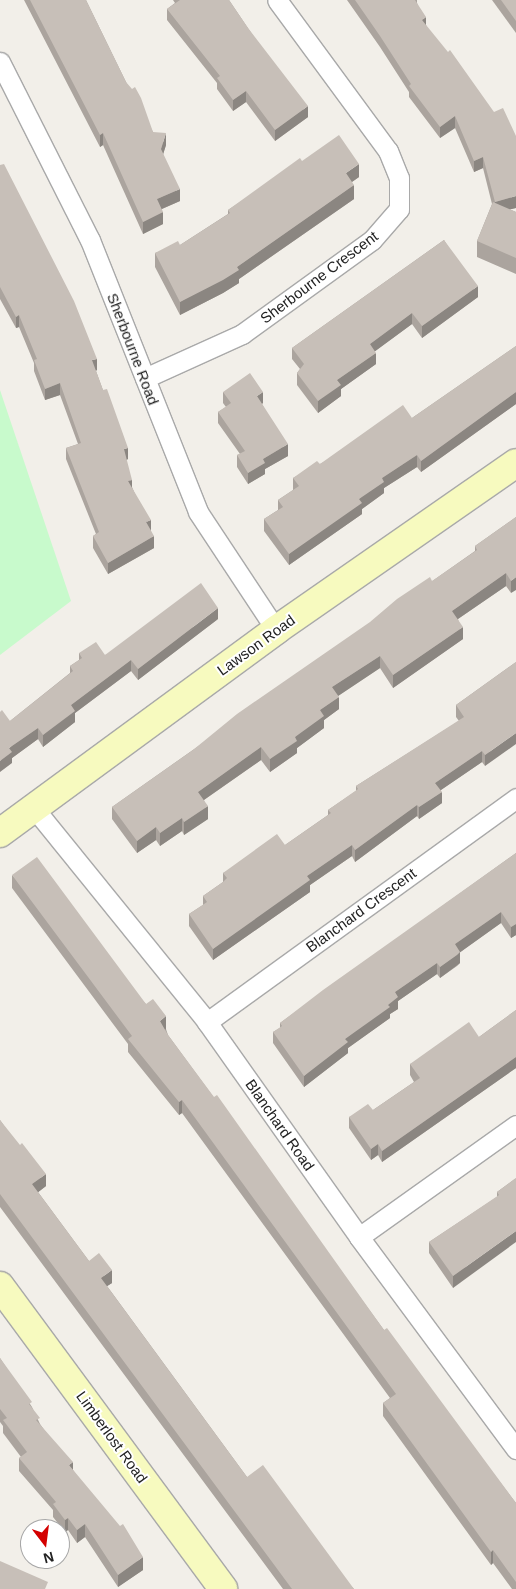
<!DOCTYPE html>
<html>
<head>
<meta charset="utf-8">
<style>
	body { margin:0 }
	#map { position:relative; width:516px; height:1589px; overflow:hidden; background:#f2efe9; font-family:Helvetica,sans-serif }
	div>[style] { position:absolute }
	.park>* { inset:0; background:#c8facc }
	.roads { filter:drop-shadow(1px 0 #a9a9a9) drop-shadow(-1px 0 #a9a9a9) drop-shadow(0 1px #a9a9a9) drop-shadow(0 -1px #a9a9a9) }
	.street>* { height:19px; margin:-9.5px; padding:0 9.5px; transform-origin:9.5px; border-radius:9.5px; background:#fff }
	.secondary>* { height:28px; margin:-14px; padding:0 14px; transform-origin:14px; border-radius:14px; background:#f7fabf }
	.wall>* { inset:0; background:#aba49e }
	.shaded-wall>* { inset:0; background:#8b8681 }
	.building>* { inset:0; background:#c7bfb8 }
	span { translate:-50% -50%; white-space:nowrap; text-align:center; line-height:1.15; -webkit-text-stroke:4px #fff; paint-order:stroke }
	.street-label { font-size:15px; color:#222 }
	.north { position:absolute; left:20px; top:1519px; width:50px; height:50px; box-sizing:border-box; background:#fff; border:1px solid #a7a7a7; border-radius:50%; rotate:165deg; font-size:14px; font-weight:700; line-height:20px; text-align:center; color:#222 }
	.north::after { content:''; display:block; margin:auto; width:18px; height:22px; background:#d40000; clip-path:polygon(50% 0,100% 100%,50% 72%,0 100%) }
</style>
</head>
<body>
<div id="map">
	<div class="park">
		<div style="clip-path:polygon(0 390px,71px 601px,0 655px)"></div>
	</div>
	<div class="roads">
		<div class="street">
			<div style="left:0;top:62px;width:199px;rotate:63.2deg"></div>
			<div style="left:90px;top:240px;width:293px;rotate:68.3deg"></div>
			<div style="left:198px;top:512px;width:141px;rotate:56.5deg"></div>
			<div style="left:145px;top:378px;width:107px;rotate:-24.4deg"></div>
			<div style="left:242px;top:334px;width:160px;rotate:-35.9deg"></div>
			<div style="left:372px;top:240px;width:41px;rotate:-48.9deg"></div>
			<div style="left:399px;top:209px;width:31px;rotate:-90deg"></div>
			<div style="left:399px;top:178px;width:29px;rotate:-112deg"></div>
			<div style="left:388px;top:151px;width:187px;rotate:-126.3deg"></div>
			<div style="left:34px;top:808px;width:275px;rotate:51deg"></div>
			<div style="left:207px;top:1022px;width:263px;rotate:54.7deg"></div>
			<div style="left:359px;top:1237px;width:264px;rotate:53.5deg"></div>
			<div style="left:207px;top:1022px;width:382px;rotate:-35.9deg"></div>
			<div style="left:359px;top:1237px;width:193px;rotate:-35.5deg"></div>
		</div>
		<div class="secondary">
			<div style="left:0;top:833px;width:343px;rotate:-36.3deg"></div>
			<div style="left:276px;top:630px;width:292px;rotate:-34.8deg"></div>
			<div style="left:0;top:1286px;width:376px;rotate:53.6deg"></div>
		</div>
	</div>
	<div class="wall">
		<div style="clip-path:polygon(24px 0,86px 0,126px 82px,153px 132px,166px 145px,163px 154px,180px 201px,162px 209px,163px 224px,143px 234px,103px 145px,100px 147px)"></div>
		<div style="clip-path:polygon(173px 0,229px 0,308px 117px,275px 141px,246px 102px,233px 111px,217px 89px,217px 83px,167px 20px,167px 9px,175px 3px)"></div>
		<div style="clip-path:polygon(347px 0,417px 0,417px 3px,426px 25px,516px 208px,509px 209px,516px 212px,516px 274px,477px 257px,477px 241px,492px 204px,483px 168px,474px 172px,455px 128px,440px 138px,409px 97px,409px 92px,380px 47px)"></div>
		<div style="clip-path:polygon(492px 0,516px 0,516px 33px)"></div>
		<div style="clip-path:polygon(302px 161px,359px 177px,352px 182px,354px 199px,239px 279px,239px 283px,223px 293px,180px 315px,155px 267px,155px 253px,180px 245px,228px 214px,228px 210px)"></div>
		<div style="clip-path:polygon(0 165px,97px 370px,96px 371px,128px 459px,126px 460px,132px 487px,151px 531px,154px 548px,108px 574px,93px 548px,93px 536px,96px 534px,66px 459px,66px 448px,78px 444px,60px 395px,45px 400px,34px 371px,34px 363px,19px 327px,16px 328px,0 299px)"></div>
		<div style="clip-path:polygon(444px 240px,478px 297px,422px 338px,412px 324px,375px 351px,376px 364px,341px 389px,341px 396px,318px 413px,297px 385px,297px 373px,300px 369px,292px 359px,292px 348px)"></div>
		<div style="clip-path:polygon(516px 346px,516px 404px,421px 472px,417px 467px,384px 488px,384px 493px,362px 509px,362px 514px,289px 565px,264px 531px,264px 519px,278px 510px,278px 500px,293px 490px,293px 478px,320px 464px,412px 418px)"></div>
		<div style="clip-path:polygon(223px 392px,263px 403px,262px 404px,288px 456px,265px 469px,265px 474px,248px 484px,237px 467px,237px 455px,240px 454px,218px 423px,218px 412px,226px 407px,223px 403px)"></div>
		<div style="clip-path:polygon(516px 517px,511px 593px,506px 586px,458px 619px,463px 639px,393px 688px,380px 668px,338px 696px,339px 709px,324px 720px,324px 728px,297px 748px,297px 753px,270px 772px,261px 760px,204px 800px,208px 819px,184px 835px,182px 831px,160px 846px,156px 840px,137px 853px,112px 819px,112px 807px,475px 551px,475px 546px)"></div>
		<div style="clip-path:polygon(218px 619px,138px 680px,131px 671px,75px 713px,75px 722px,43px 747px,38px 739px,12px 758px,12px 763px,10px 721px,70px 673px,70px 666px,79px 660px,79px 653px,105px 655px)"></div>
		<div style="clip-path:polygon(516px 662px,485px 766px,482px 762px,441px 790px,442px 803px,419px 819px,417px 816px,355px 862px,352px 856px,310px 885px,310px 892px,213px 960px,189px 926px,189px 914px,203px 905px,203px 896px,223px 882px,223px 873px,285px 845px,328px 815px,328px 810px,356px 791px,356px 786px,459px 721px,456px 717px,456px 705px)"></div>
		<div style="clip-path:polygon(516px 853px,516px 935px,511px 938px,501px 923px,460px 952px,460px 963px,457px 966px,440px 978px,437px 974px,398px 1001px,398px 1009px,390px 1014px,390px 1018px,348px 1048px,348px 1053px,304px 1087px,273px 1043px,273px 1032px,280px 1028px,280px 1023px)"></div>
		<div style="clip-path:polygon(12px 875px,146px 1004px,166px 1029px,168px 1035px,384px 1330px,516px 1503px,516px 1589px,512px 1589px,493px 1563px,491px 1565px,383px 1416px,383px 1403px,390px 1398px,182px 1113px,179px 1115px,128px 1052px,128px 1044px,12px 888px)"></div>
		<div style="clip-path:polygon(516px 1010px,516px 1068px,382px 1162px,378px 1155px,371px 1160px,349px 1128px,349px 1117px,373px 1110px,414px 1082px,410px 1075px,410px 1064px,479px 1037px)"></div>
		<div style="clip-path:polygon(0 1120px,46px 1186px,38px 1192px,89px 1261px,112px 1283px,107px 1286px,247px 1477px,354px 1589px,283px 1589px,0 1207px)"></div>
		<div style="clip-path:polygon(516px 1178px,453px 1288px,429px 1253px,429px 1242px,497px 1197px,497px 1192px)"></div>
		<div style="clip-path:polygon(0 1358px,32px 1407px,40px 1424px,73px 1470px,143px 1570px,118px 1587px,85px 1537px,77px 1543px,68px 1530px,65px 1532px,53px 1517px,53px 1510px,19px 1471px,19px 1458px,21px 1457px,3px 1433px,3px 1426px,0 1422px)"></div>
	</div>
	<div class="shaded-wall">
		<div style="clip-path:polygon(426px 17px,426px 28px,422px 20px)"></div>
		<div style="clip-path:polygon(246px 91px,246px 102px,233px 111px,233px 100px)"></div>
		<div style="clip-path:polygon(308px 106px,308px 117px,275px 141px,275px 130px)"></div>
		<div style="clip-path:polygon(455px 116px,455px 128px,440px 138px,440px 127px)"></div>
		<div style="clip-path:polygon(103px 133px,103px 145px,100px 147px,100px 135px)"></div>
		<div style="clip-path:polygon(166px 133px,166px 145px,161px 161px,161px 149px)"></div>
		<div style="clip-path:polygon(483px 157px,483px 168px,474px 172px,474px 161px)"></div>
		<div style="clip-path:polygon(359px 164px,359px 177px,346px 186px,346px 173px)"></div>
		<div style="clip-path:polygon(354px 185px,354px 199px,239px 279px,239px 283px,223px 293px,180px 315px,180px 302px,237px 267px)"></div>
		<div style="clip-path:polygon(180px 189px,180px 201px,157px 211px,157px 199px)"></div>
		<div style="clip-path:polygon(516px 196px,516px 208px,495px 213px,495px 202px)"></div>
		<div style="clip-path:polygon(163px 212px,163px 224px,143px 234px,143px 222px)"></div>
		<div style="clip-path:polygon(478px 286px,478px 297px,422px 338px,422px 326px)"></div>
		<div style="clip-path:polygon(412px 313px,412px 324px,370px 355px,370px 344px)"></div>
		<div style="clip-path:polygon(19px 315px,19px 327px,16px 328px,16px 317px)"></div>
		<div style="clip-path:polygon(376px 353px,376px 364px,341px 389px,341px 396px,318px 413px,318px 401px,337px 380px)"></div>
		<div style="clip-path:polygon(97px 359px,97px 370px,92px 372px,92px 360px)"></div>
		<div style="clip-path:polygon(60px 383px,60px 395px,45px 400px,45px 389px)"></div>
		<div style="clip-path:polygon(263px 392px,263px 403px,257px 407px,257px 396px)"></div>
		<div style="clip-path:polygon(516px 392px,516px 404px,421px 472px,421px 461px)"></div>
		<div style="clip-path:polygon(288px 444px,288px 456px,265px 469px,265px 474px,248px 484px,248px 473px,263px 459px)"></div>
		<div style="clip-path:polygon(128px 448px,128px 459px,124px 461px,124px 449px)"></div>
		<div style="clip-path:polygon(417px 455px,417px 467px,384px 488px,384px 493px,362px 509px,362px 514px,289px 565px,289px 554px,359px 499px,382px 478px)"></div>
		<div style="clip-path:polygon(132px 480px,132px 491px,128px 481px)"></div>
		<div style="clip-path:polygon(151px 520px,151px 531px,146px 522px)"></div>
		<div style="clip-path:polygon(154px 536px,154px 548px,108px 574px,108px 563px)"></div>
		<div style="clip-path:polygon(506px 573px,506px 586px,452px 623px,452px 611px)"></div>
		<div style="clip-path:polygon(516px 577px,516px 590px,511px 593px,511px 581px)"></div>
		<div style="clip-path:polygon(218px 608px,218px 619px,138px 680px,138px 669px)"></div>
		<div style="clip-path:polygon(463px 627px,463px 639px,393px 688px,393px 675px)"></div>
		<div style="clip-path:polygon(380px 656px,380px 668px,332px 700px,332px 687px)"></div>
		<div style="clip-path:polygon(131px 660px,131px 671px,75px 713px,75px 722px,43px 747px,43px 735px,71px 705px)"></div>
		<div style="clip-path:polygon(339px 697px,339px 709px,324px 720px,324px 728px,297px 748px,297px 753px,270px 772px,270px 759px,295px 737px,320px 710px)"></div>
		<div style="clip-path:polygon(38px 728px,38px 739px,12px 758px,12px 763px,0 772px,0 761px,9px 748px)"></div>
		<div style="clip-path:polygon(516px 733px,516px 744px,485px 766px,485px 755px)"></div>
		<div style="clip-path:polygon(261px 747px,261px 760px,198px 804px,198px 792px)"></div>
		<div style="clip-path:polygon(482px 751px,482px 762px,435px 794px,435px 783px)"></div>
		<div style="clip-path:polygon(442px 792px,442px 803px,419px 819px,419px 807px)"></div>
		<div style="clip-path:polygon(417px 805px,417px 816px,355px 862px,355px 850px)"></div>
		<div style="clip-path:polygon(208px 806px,208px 819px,184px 835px,184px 822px)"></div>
		<div style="clip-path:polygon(182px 818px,182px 831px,160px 846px,160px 833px)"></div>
		<div style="clip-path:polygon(156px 827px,156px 840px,137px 853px,137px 841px)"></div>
		<div style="clip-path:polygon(352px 845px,352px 856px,310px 885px,310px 892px,213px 960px,213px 949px,307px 876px)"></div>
		<div style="clip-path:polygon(501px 912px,501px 923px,455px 956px,455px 944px)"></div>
		<div style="clip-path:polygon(516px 924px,516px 935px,511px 938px,511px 927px)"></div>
		<div style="clip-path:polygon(460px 952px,460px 963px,440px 978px,440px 967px)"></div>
		<div style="clip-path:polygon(437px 963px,437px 974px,398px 1001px,398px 1009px,390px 1014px,390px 1018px,348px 1048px,348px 1053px,304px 1087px,304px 1076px,345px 1039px,388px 1005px,395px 992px)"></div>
		<div style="clip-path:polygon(166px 1016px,166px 1029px,160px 1034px,160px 1021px)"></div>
		<div style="clip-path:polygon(516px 1057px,516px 1068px,382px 1162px,382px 1151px)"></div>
		<div style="clip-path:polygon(182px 1100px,182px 1113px,179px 1115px,179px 1102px)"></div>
		<div style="clip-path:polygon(378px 1144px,378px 1155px,371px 1160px,371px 1149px)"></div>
		<div style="clip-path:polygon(46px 1174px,46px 1186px,32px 1197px,32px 1184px)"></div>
		<div style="clip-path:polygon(516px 1231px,516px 1242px,453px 1288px,453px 1276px)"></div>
		<div style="clip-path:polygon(112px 1270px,112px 1283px,101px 1290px,101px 1278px)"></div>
		<div style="clip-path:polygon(73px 1462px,73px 1475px,69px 1465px)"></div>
		<div style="clip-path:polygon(68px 1518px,68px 1530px,65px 1532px,65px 1520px)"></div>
		<div style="clip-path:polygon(85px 1524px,85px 1537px,77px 1543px,77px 1530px)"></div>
		<div style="clip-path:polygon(493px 1550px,493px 1563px,491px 1565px,491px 1552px)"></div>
		<div style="clip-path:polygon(143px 1557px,143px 1570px,118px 1587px,118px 1575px)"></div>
	</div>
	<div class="building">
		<div style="clip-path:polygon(30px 0,86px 0,126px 82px,132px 89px,135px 87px,141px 98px,153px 132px,166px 133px,161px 149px,180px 189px,157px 199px,163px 212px,143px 222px,103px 133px,100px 135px)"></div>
		<div style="clip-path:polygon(180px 0,229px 0,248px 28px,308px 106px,275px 130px,246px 91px,233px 100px,217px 78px,220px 76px,167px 9px)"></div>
		<div style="clip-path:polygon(355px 0,415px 0,426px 17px,422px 20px,448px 52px,450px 50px,494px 112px,503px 108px,516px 136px,516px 196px,495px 202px,483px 157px,474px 161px,455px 116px,440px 127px,409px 86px,411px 84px,380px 36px)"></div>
		<div style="clip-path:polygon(501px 0,516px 0,516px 21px)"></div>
		<div style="clip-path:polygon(339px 135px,359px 164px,346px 173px,354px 185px,237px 267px,239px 270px,223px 280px,180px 302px,155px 253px,178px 241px,180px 245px,230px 213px,228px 210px,300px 158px,302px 161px)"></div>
		<div style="clip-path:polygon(4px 164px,74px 301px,97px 359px,92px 360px,103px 390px,107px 389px,128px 448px,124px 449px,132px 480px,128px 481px,151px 520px,146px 522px,154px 536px,108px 563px,93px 536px,99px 532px,66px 448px,81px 443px,60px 383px,45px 389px,34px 360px,37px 359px,19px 315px,16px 317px,0 287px,0 165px)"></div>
		<div style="clip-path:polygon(493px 202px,516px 212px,516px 258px,477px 241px)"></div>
		<div style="clip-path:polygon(444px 240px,478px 286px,422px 326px,412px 313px,370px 344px,376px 353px,337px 380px,341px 385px,318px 401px,297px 373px,304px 364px,292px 348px)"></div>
		<div style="clip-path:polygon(516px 346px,516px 392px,421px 461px,417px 455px,382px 478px,384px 482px,359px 499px,362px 503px,289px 554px,264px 519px,283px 507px,278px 500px,299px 486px,293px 478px,317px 461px,320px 464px,403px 405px,412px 418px)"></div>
		<div style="clip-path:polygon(250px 373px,263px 392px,257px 396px,288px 444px,263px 459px,265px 463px,248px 473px,237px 455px,245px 451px,218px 412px,231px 403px,223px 392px)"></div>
		<div style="clip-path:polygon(516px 517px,516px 577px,511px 581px,506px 573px,452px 611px,463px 627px,393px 675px,380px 656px,332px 687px,339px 697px,320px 710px,324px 716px,295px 737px,297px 741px,270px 759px,261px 747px,198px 792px,208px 806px,184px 822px,182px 818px,160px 833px,156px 827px,137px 841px,112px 807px,193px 750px,237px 714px,370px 622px,397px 599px,430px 577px,432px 581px,477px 550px,475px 546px)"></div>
		<div style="clip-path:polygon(201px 583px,218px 608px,138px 669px,131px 660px,71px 705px,75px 711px,43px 735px,38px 728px,9px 748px,12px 752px,0 761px,0 712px,2px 710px,10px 721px,73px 671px,70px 666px,82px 658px,79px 653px,96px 642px,105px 655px)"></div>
		<div style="clip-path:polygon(516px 662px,516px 733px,485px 755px,482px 751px,435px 783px,442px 792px,419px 807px,417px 805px,355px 850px,352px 845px,307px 876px,310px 880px,213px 949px,189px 914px,207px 902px,203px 896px,223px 882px,227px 878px,223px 873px,277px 834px,285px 845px,331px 813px,328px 810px,358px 789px,356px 786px,464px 717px,456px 705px)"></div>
		<div style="clip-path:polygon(516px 853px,516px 924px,511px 927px,501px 912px,455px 944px,460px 952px,457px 955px,440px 967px,437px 963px,395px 992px,398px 997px,388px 1005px,390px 1007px,345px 1039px,348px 1042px,304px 1076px,273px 1032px,282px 1026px,280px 1023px,323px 990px)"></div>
		<div style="clip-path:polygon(37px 857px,146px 1004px,153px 999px,166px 1016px,160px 1021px,168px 1035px,214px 1097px,217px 1095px,384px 1330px,387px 1328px,516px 1503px,516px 1582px,493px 1550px,491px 1552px,383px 1403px,396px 1394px,182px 1100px,179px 1102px,128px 1039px,132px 1036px,12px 875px)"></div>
		<div style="clip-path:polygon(516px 1010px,516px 1057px,382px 1151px,378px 1144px,371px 1149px,349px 1117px,368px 1104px,373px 1110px,420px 1078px,410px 1064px,469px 1022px,479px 1037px)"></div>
		<div style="clip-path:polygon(0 1120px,20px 1145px,22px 1143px,46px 1174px,32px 1184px,89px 1261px,99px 1253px,112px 1270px,101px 1278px,247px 1477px,263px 1465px,354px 1589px,292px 1589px,0 1194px)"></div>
		<div style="clip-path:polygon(516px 1178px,516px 1231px,453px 1276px,429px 1242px,499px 1195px,497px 1192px)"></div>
		<div style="clip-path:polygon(0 1358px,32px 1402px,29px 1404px,40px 1418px,36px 1420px,73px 1462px,69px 1465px,120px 1526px,123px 1524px,143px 1557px,118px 1575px,85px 1524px,77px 1530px,68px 1518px,65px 1520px,53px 1504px,56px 1502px,19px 1458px,27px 1452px,3px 1420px,7px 1418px,0 1409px)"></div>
		<div style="clip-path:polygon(0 1561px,48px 1582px,45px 1589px,0 1589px)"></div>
	</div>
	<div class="street-label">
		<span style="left:319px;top:277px;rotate:-37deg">Sherbourne Crescent</span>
		<span style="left:133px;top:349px;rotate:69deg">Sherbourne Road</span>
		<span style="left:256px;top:645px;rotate:-36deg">Lawson Road</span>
		<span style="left:361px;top:910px;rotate:-36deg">Blanchard Crescent</span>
		<span style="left:280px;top:1125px;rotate:55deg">Blanchard Road</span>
		<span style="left:112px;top:1437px;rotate:54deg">Limberlost Road</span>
	</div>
	<div class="north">N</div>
</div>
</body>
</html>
